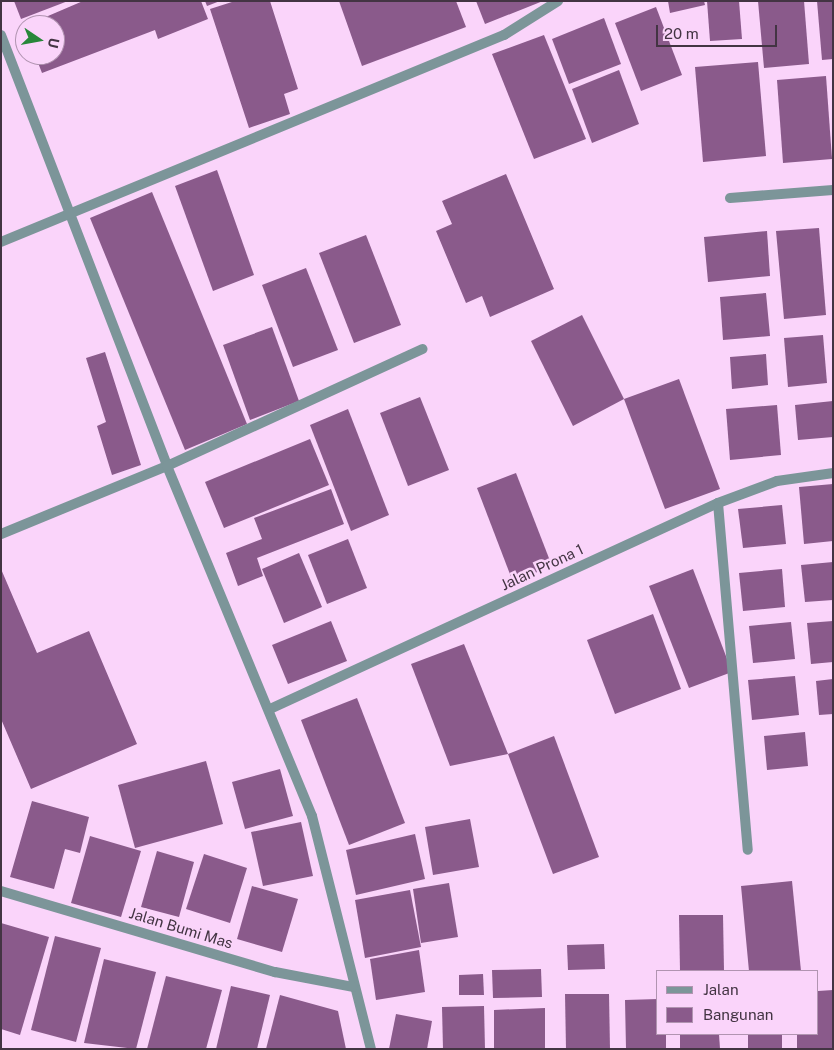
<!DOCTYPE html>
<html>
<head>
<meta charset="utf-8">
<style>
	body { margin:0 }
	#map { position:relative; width:834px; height:1050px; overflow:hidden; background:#fad4fa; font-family:"Public Sans",sans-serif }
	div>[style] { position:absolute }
	.building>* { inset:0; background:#8a5a8b }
	.street>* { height:10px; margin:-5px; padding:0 5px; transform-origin:5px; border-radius:5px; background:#7c9599 }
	span { translate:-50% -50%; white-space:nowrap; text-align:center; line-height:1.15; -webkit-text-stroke:5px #fad4fa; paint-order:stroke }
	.street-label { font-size:15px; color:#433443 }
	.frame { position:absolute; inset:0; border:2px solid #433443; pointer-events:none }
	.legend { position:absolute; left:656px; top:970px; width:162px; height:65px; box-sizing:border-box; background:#fad4fa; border:1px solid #b194b1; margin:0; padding:6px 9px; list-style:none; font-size:15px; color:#433443 }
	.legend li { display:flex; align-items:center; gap:10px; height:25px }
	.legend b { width:25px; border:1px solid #b194b1 }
	.north { position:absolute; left:15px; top:15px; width:50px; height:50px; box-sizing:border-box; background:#fad4fa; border:1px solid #b194b1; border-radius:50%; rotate:102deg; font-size:14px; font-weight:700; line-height:20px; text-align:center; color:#433443 }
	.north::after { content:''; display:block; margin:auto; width:18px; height:22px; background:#28873a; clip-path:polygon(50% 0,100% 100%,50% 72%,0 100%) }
	.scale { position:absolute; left:656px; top:25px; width:121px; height:22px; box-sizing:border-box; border:2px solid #433443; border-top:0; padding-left:6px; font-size:15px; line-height:18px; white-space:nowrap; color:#433443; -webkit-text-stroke:4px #fad4fa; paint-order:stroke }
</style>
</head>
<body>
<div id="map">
	<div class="building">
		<div style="clip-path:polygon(14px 1px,68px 1px,21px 19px)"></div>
		<div style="clip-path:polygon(83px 1px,201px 1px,208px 19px,158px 39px,155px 30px,42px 73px,35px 55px,55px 55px,55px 25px,27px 25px)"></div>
		<div style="clip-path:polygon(205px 1px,220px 1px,207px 6px)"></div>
		<div style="clip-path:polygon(235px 1px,270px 1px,298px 89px,284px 94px,290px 114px,249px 128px,210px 9px)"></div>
		<div style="clip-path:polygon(339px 1px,456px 1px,466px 27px,362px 66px)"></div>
		<div style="clip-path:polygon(476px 1px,543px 1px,485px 24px)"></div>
		<div style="clip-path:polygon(668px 1px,704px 1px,705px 5px,670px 13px)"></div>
		<div style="clip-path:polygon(707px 1px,739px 1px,742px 39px,710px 41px)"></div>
		<div style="clip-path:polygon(758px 1px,804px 1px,809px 64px,764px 68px)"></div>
		<div style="clip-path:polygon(817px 1px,833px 1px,833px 59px,822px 60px)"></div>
		<div style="clip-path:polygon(656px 7px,682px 75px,641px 91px,615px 23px)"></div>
		<div style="clip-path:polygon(604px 18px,621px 64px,569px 84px,552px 39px)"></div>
		<div style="clip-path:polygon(544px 35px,586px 139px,534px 159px,492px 54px)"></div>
		<div style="clip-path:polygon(758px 62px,766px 156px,703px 162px,695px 67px)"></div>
		<div style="clip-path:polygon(619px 70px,639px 124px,592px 143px,572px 89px)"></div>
		<div style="clip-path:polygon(826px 76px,832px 159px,783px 163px,777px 80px)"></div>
		<div style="clip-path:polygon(217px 170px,254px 275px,213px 291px,175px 186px)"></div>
		<div style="clip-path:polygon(506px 174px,554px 289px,490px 317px,482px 296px,466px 303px,436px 231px,452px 224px,442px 201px)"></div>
		<div style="clip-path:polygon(152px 192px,247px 424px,185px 450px,90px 218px)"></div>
		<div style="clip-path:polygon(819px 228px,826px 315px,784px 319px,776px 231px)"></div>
		<div style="clip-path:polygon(767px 231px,770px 276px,708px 282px,704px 237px)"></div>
		<div style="clip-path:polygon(366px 235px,401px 325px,354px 343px,319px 253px)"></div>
		<div style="clip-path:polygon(306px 268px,338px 350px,293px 367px,262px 285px)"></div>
		<div style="clip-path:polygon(766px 293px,770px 336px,723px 340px,720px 297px)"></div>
		<div style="clip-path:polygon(582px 315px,624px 399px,573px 426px,531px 341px)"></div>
		<div style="clip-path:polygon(272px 327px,299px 401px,250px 420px,223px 345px)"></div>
		<div style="clip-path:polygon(823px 335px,827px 383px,788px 387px,784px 338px)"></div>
		<div style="clip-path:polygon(105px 352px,141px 465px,112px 475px,97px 426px,106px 422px,86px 358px)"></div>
		<div style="clip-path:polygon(766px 354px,768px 385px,732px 389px,730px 357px)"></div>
		<div style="clip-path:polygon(679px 379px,720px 489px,665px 509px,624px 399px)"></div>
		<div style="clip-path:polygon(420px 397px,449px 470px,408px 486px,380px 413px)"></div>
		<div style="clip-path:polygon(833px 401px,833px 437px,798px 440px,795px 405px)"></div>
		<div style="clip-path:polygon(777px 405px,781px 455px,730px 460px,726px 409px)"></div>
		<div style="clip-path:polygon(348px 409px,389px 515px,351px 531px,310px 425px)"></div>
		<div style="clip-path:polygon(310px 439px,329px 485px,224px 528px,205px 482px)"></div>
		<div style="clip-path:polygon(516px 473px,552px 566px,513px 582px,477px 488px)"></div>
		<div style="clip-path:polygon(833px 484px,833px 541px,804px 544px,799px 487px)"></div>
		<div style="clip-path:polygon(331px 489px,344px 524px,257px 558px,263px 576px,238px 586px,226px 553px,262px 539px,254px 518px)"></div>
		<div style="clip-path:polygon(782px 505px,786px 544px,743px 548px,738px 509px)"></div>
		<div style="clip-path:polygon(348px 539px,367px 588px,327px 604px,308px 555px)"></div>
		<div style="clip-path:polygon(299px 553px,322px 607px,284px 623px,262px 569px)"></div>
		<div style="clip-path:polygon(833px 562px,833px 600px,805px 602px,801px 565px)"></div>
		<div style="clip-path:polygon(1px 569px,37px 653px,89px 631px,137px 744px,31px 789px,1px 719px)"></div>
		<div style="clip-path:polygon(693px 569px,732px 672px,689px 688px,649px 586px)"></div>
		<div style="clip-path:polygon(782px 569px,785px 607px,743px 611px,739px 573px)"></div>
		<div style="clip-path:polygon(653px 614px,681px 689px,615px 714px,587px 640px)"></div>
		<div style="clip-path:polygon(331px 621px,347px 661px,288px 684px,272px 645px)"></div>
		<div style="clip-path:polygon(833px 621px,833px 662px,811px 664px,807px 623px)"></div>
		<div style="clip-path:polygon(791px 622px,795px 659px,753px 663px,749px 626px)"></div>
		<div style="clip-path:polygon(464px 644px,508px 754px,450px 766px,411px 664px)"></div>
		<div style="clip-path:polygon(795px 676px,799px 715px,752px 720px,748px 680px)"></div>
		<div style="clip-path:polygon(833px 679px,833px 714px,819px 715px,816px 681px)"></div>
		<div style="clip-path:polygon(357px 698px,405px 823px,349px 845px,301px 720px)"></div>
		<div style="clip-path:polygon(805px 732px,808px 766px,767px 770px,764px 736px)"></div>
		<div style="clip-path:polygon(554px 736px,599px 857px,553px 874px,508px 754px)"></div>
		<div style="clip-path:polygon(206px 761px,223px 824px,135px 848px,118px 785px)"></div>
		<div style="clip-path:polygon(280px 769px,293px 816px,245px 829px,232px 782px)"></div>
		<div style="clip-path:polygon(32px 801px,89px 817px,80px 853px,65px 849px,54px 889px,10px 877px)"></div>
		<div style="clip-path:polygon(470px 819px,479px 867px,433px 875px,425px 827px)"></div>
		<div style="clip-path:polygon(301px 822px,313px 876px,263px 886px,251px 832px)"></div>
		<div style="clip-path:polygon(415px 834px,425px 879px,356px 895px,346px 850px)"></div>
		<div style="clip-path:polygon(90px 836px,141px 851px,121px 917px,71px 903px)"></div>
		<div style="clip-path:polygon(157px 851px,194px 862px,179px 917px,141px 907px)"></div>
		<div style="clip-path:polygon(204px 854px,247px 868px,230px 923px,186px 909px)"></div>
		<div style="clip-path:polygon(792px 881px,801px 971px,749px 971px,741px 886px)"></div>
		<div style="clip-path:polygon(449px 883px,458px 937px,421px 943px,413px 889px)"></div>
		<div style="clip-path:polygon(252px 886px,298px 899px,282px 952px,237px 939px)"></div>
		<div style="clip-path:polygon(410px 890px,421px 947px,365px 958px,355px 900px)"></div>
		<div style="clip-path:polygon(679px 915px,723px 915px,724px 971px,680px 971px)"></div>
		<div style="clip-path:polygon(1px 923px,49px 937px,20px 1035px,1px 1029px)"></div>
		<div style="clip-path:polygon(55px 936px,101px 948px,76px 1042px,31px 1030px)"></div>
		<div style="clip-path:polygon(604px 944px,605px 969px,568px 970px,567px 945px)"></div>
		<div style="clip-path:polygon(419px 950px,425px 992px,376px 1000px,370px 959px)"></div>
		<div style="clip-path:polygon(104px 959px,156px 972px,136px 1049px,84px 1043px)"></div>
		<div style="clip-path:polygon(541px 969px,542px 997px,493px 998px,492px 970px)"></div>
		<div style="clip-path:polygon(483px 974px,484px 995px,459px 995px,459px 975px)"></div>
		<div style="clip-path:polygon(166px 976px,222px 990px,206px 1049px,147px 1049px)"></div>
		<div style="clip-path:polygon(231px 986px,270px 995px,257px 1049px,216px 1049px)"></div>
		<div style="clip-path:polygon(833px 990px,833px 1049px,797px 1049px,797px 1034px,818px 1034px,818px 991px)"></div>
		<div style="clip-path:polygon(565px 994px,609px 994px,610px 1049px,566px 1049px)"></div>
		<div style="clip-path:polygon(280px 995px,338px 1011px,346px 1049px,266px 1049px)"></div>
		<div style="clip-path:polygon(658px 999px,658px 1034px,666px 1034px,666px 1049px,626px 1049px,625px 1000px)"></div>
		<div style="clip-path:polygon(484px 1006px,485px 1049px,443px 1049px,442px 1007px)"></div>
		<div style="clip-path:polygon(545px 1008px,545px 1049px,494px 1049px,494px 1010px)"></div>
		<div style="clip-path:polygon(396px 1014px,432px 1021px,427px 1049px,389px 1049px)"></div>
		<div style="clip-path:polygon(680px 1034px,719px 1034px,720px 1049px,680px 1049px)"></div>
		<div style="clip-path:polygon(748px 1034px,782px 1034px,782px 1049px,748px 1049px)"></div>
	</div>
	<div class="street">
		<div style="left:1px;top:35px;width:462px;rotate:68.9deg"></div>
		<div style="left:167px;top:466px;width:379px;rotate:67.5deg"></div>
		<div style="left:312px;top:816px;width:240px;rotate:75.8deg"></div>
		<div style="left:730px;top:198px;width:103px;rotate:-4.4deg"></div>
		<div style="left:1px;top:242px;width:544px;rotate:-22.37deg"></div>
		<div style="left:504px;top:35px;width:64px;rotate:-32.2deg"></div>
		<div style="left:718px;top:503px;width:348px;rotate:85.1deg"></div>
		<div style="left:1px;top:534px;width:179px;rotate:-22.3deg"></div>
		<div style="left:167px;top:466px;width:281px;rotate:-24.6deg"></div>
		<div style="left:270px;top:709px;width:493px;rotate:-24.7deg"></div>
		<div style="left:718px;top:503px;width:63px;rotate:-20.4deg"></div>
		<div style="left:777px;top:481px;width:57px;rotate:-8.1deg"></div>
		<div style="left:1px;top:891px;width:286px;rotate:16.5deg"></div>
		<div style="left:275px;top:972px;width:79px;rotate:10.9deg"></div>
	</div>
	<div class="street-label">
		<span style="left:542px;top:567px;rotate:-25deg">Jalan Prona 1</span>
		<span style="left:181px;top:928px;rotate:17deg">Jalan Bumi Mas</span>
	</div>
	<div class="frame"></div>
	<ul class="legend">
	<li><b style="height:6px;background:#7c9599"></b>Jalan</li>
	<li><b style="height:14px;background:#8a5a8b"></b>Bangunan</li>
	</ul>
	<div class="north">U</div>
	<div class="scale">20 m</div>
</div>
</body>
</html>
